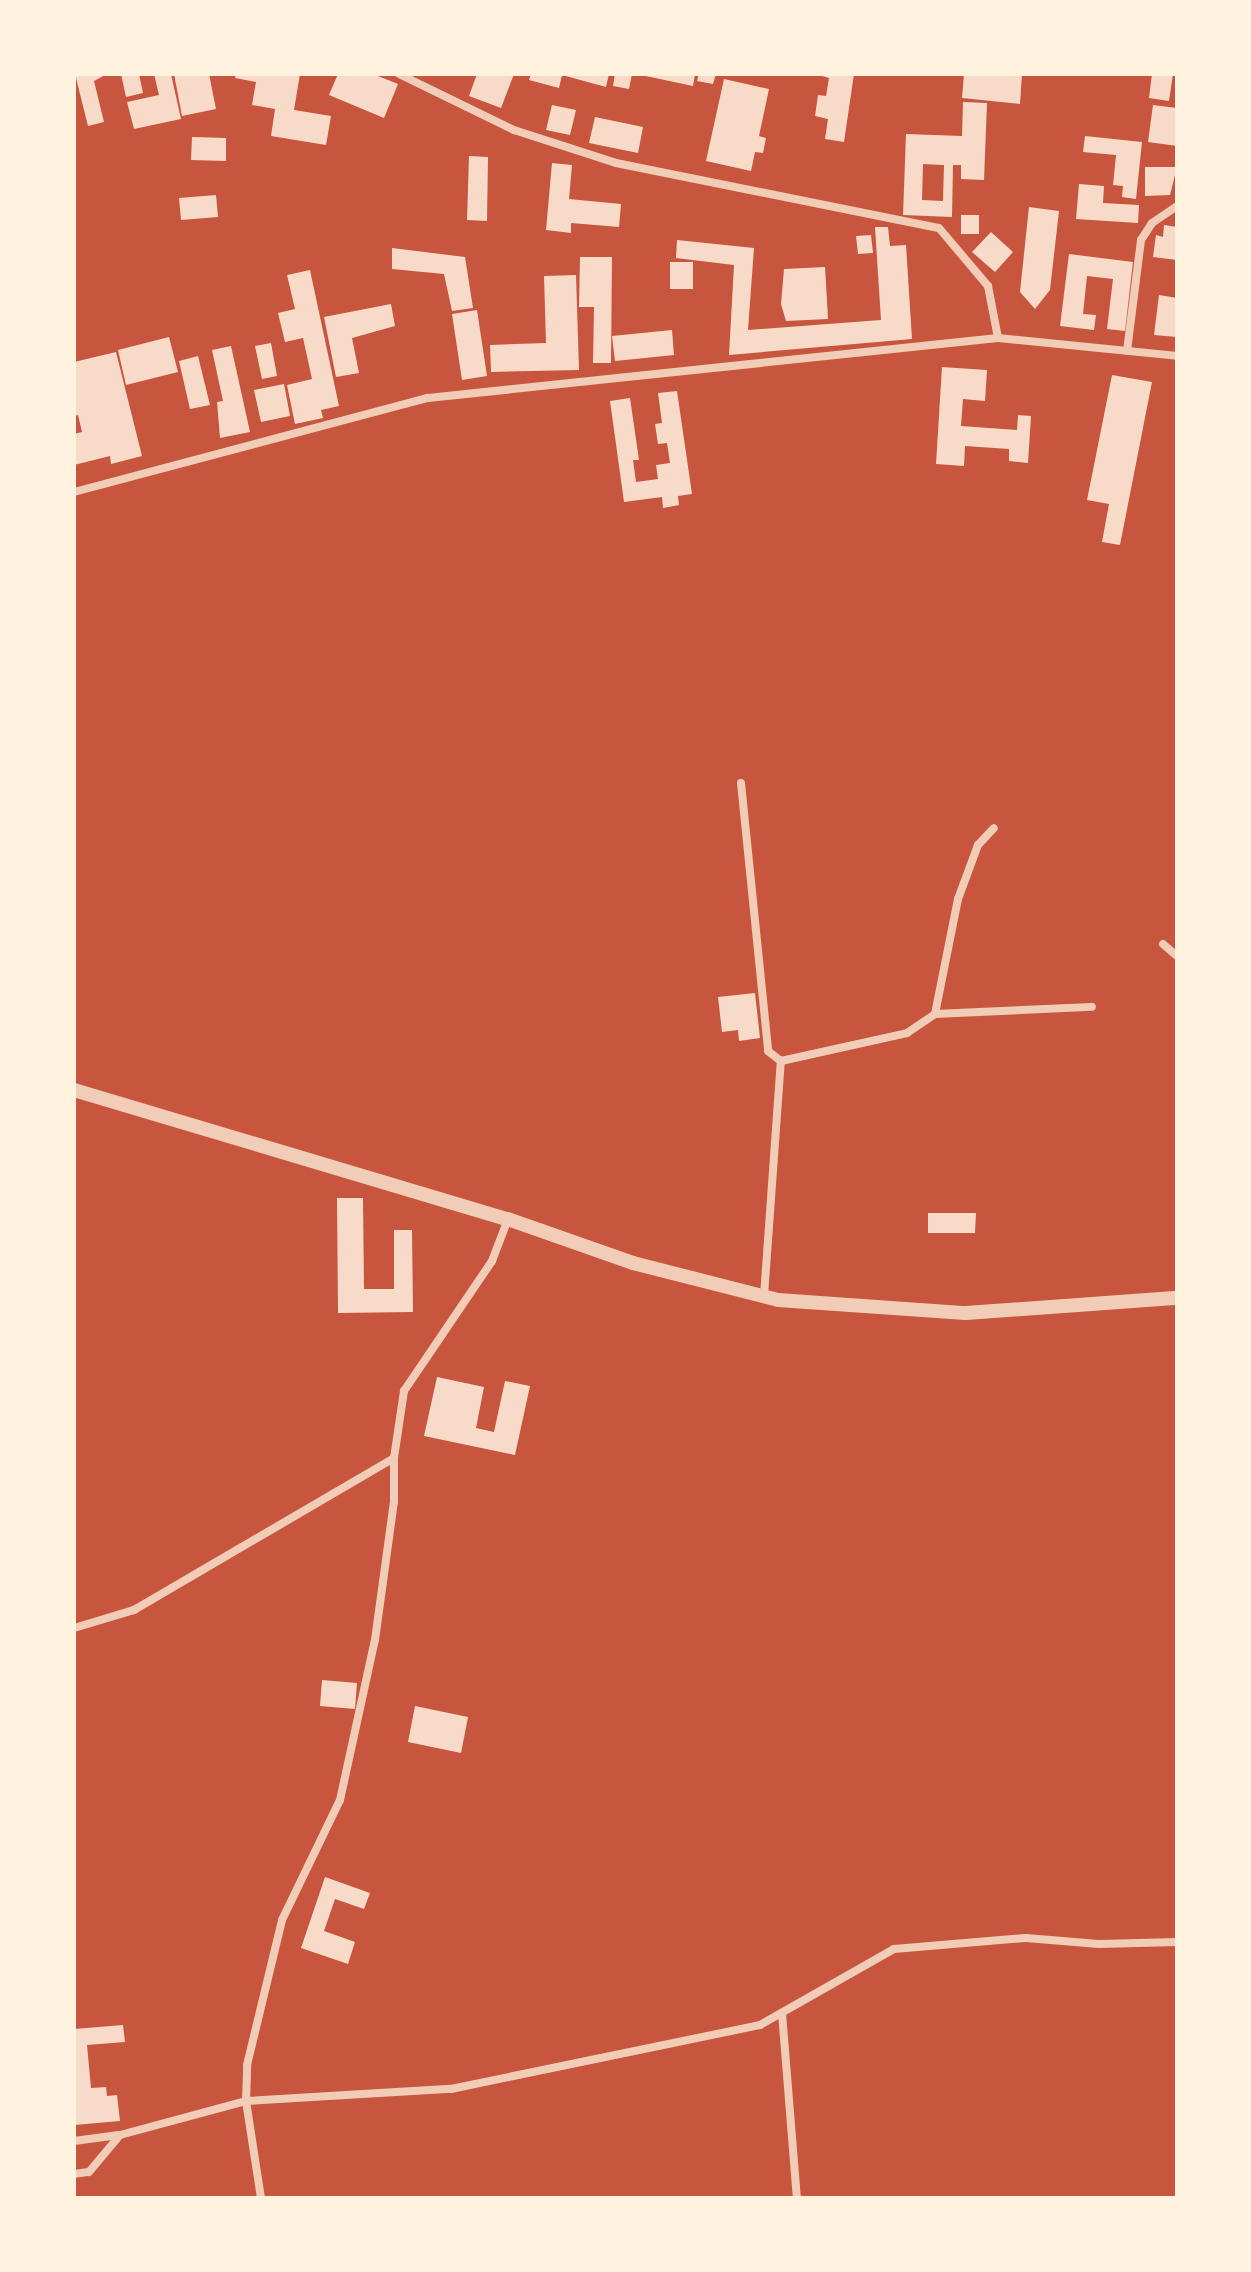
<!DOCTYPE html>
<html>
<head>
<meta charset="utf-8">
<style>
	body { margin:0 }
	#map { position:relative; width:1251px; height:2272px; overflow:hidden; background:#c8553d; font-family:Ubuntu,sans-serif }
	div>[style] { position:absolute }
	.building>* { inset:0; background:#f7dbc8 }
	.minor>* { height:8px; margin:-4px; padding:0 4px; transform-origin:4px; border-radius:4px; background:#f1ccb7 }
	.tertiary>* { height:14px; margin:-7px; padding:0 7px; transform-origin:7px; border-radius:7px; background:#f1ccb7 }
	span { translate:-50% -50%; white-space:nowrap; text-align:center; line-height:1.15; -webkit-text-stroke:8px #fff3e0; paint-order:stroke }
	.frame { position:absolute; inset:0; border:76px solid #fff3e0; pointer-events:none }
</style>
</head>
<body>
<div id="map">
	<div class="building">
		<div style="clip-path:polygon(75px 74px,107px 74px,94px 81px,104px 122px,88px 126px)"></div>
		<div style="clip-path:polygon(121px 74px,139px 74px,143px 93px,126px 97px)"></div>
		<div style="clip-path:polygon(154px 74px,171px 74px,181px 119px,134px 129px,127px 102px,159px 95px)"></div>
		<div style="clip-path:polygon(174px 74px,209px 74px,216px 109px,182px 116px)"></div>
		<div style="clip-path:polygon(236px 74px,300px 74px,294px 110px,331px 116px,326px 145px,271px 136px,275px 109px,252px 105px,256px 82px,235px 78px)"></div>
		<div style="clip-path:polygon(338px 74px,373px 74px,398px 84px,384px 118px,329px 95px)"></div>
		<div style="clip-path:polygon(477px 74px,514px 74px,501px 108px,469px 96px)"></div>
		<div style="clip-path:polygon(531px 74px,609px 74px,606px 87px,562px 75px,559px 88px,529px 80px)"></div>
		<div style="clip-path:polygon(615px 74px,632px 74px,629px 89px,613px 86px)"></div>
		<div style="clip-path:polygon(636px 74px,695px 74px,693px 86px)"></div>
		<div style="clip-path:polygon(699px 74px,716px 74px,713px 84px,697px 81px)"></div>
		<div style="clip-path:polygon(815px 74px,854px 74px,844px 142px,825px 139px,828px 119px,815px 116px,818px 95px,826px 96px,829px 78px)"></div>
		<div style="clip-path:polygon(964px 74px,1022px 74px,1020px 104px,962px 98px)"></div>
		<div style="clip-path:polygon(1152px 74px,1173px 74px,1169px 101px,1149px 98px)"></div>
		<div style="clip-path:polygon(724px 79px,769px 89px,759px 136px,766px 138px,763px 153px,755px 152px,751px 171px,706px 161px)"></div>
		<div style="clip-path:polygon(evenodd,963px 102px,987px 103px,984px 180px,961px 179px,961px 165px,953px 165px,952px 217px,903px 215px,906px 134px,962px 136px,963px 102px,923px 164px,944px 165px,943px 201px,922px 200px,923px 164px)"></div>
		<div style="clip-path:polygon(552px 105px,576px 110px,570px 135px,546px 130px)"></div>
		<div style="clip-path:polygon(1153px 105px,1177px 108px,1177px 146px,1148px 142px)"></div>
		<div style="clip-path:polygon(595px 117px,643px 127px,638px 153px,589px 143px)"></div>
		<div style="clip-path:polygon(1085px 136px,1142px 142px,1136px 199px,1122px 197px,1123px 186px,1113px 185px,1116px 155px,1083px 152px)"></div>
		<div style="clip-path:polygon(192px 137px,226px 138px,226px 161px,191px 160px)"></div>
		<div style="clip-path:polygon(469px 156px,488px 157px,487px 221px,467px 220px)"></div>
		<div style="clip-path:polygon(552px 163px,572px 165px,569px 199px,621px 204px,619px 227px,571px 223px,571px 233px,546px 230px)"></div>
		<div style="clip-path:polygon(1145px 167px,1177px 167px,1170px 195px,1145px 196px)"></div>
		<div style="clip-path:polygon(1079px 184px,1104px 186px,1103px 203px,1139px 205px,1138px 223px,1076px 219px)"></div>
		<div style="clip-path:polygon(216px 195px,218px 217px,181px 220px,179px 198px)"></div>
		<div style="clip-path:polygon(1029px 207px,1059px 211px,1050px 290px,1035px 309px,1020px 292px)"></div>
		<div style="clip-path:polygon(961px 215px,979px 215px,979px 234px,961px 234px)"></div>
		<div style="clip-path:polygon(1164px 225px,1177px 227px,1177px 260px,1153px 257px,1156px 235px,1163px 237px)"></div>
		<div style="clip-path:polygon(875px 227px,888px 227px,890px 246px,906px 245px,912px 339px,729px 355px,734px 265px,676px 258px,677px 240px,754px 248px,748px 330px,881px 320px)"></div>
		<div style="clip-path:polygon(991px 232px,1013px 252px,995px 272px,972px 252px)"></div>
		<div style="clip-path:polygon(871px 235px,873px 253px,858px 254px,856px 236px)"></div>
		<div style="clip-path:polygon(392px 248px,465px 257px,473px 308px,452px 311px,444px 274px,392px 269px)"></div>
		<div style="clip-path:polygon(1069px 254px,1133px 262px,1125px 331px,1107px 329px,1113px 279px,1087px 276px,1083px 314px,1096px 315px,1094px 330px,1060px 326px)"></div>
		<div style="clip-path:polygon(580px 257px,612px 257px,611px 363px,593px 363px,594px 307px,579px 307px)"></div>
		<div style="clip-path:polygon(670px 262px,693px 262px,693px 289px,670px 289px)"></div>
		<div style="clip-path:polygon(825px 267px,828px 319px,786px 321px,781px 304px,784px 269px)"></div>
		<div style="clip-path:polygon(310px 270px,339px 406px,321px 410px,323px 418px,295px 424px,287px 385px,312px 379px,303px 338px,285px 342px,278px 313px,295px 309px,287px 275px)"></div>
		<div style="clip-path:polygon(576px 275px,579px 370px,491px 372px,490px 345px,546px 343px,544px 276px)"></div>
		<div style="clip-path:polygon(1159px 295px,1177px 298px,1177px 337px,1154px 335px)"></div>
		<div style="clip-path:polygon(391px 304px,395px 326px,352px 338px,359px 373px,336px 377px,324px 317px)"></div>
		<div style="clip-path:polygon(477px 310px,487px 376px,462px 380px,452px 314px)"></div>
		<div style="clip-path:polygon(672px 330px,674px 355px,615px 361px,612px 336px)"></div>
		<div style="clip-path:polygon(169px 337px,178px 372px,126px 385px,118px 350px)"></div>
		<div style="clip-path:polygon(271px 343px,277px 376px,262px 379px,255px 346px)"></div>
		<div style="clip-path:polygon(231px 346px,250px 432px,220px 438px,217px 402px,223px 401px,212px 350px)"></div>
		<div style="clip-path:polygon(116px 352px,142px 456px,111px 464px,110px 456px,74px 465px,74px 434px,82px 432px,78px 415px,74px 416px,74px 362px)"></div>
		<div style="clip-path:polygon(198px 356px,210px 405px,190px 409px,179px 361px)"></div>
		<div style="clip-path:polygon(942px 367px,987px 370px,985px 401px,963px 399px,961px 426px,1017px 430px,1018px 415px,1031px 416px,1028px 463px,1009px 461px,1009px 449px,965px 446px,964px 466px,936px 464px)"></div>
		<div style="clip-path:polygon(1112px 375px,1152px 382px,1120px 545px,1102px 542px,1109px 504px,1087px 500px)"></div>
		<div style="clip-path:polygon(284px 384px,290px 416px,261px 422px,254px 390px)"></div>
		<div style="clip-path:polygon(677px 391px,692px 494px,678px 496px,679px 505px,663px 508px,662px 497px,624px 502px,610px 401px,630px 398px,639px 460px,633px 460px,636px 482px,658px 479px,656px 465px,670px 463px,667px 443px,658px 444px,655px 424px,662px 423px,658px 393px)"></div>
		<div style="clip-path:polygon(755px 993px,760px 1038px,739px 1041px,738px 1030px,722px 1032px,718px 997px)"></div>
		<div style="clip-path:polygon(337px 1198px,363px 1198px,364px 1289px,394px 1289px,394px 1230px,412px 1230px,413px 1312px,338px 1313px)"></div>
		<div style="clip-path:polygon(928px 1213px,976px 1213px,975px 1233px,928px 1233px)"></div>
		<div style="clip-path:polygon(437px 1377px,484px 1387px,476px 1428px,494px 1432px,505px 1381px,530px 1386px,515px 1455px,424px 1436px)"></div>
		<div style="clip-path:polygon(322px 1680px,357px 1683px,355px 1709px,320px 1706px)"></div>
		<div style="clip-path:polygon(415px 1706px,468px 1717px,461px 1753px,408px 1742px)"></div>
		<div style="clip-path:polygon(325px 1877px,370px 1893px,364px 1909px,335px 1899px,324px 1931px,355px 1942px,348px 1964px,301px 1948px)"></div>
		<div style="clip-path:polygon(123px 2025px,125px 2042px,87px 2045px,91px 2088px,106px 2087px,107px 2096px,117px 2095px,120px 2121px,74px 2125px,74px 2029px)"></div>
	</div>
	<div class="minor">
		<div style="left:399px;top:74px;width:128px;rotate:26deg"></div>
		<div style="left:514px;top:130px;width:107px;rotate:17.9deg"></div>
		<div style="left:616px;top:163px;width:329px;rotate:11.4deg"></div>
		<div style="left:939px;top:228px;width:76px;rotate:49.8deg"></div>
		<div style="left:988px;top:286px;width:53px;rotate:79.1deg"></div>
		<div style="left:1127px;top:351px;width:112px;rotate:-82.8deg"></div>
		<div style="left:1141px;top:240px;width:20px;rotate:-57deg"></div>
		<div style="left:1152px;top:223px;width:30px;rotate:-34deg"></div>
		<div style="left:74px;top:492px;width:366px;rotate:-14.9deg"></div>
		<div style="left:428px;top:398px;width:573px;rotate:-6.01deg"></div>
		<div style="left:998px;top:338px;width:180px;rotate:5.7deg"></div>
		<div style="left:741px;top:783px;width:269px;rotate:84.2deg"></div>
		<div style="left:768px;top:1051px;width:16px;rotate:38deg"></div>
		<div style="left:1163px;top:944px;width:18px;rotate:41deg"></div>
		<div style="left:935px;top:1014px;width:157px;rotate:-2.6deg"></div>
		<div style="left:781px;top:1061px;width:129px;rotate:-12.5deg"></div>
		<div style="left:907px;top:1033px;width:34px;rotate:-34deg"></div>
		<div style="left:935px;top:1014px;width:117px;rotate:-78.7deg"></div>
		<div style="left:958px;top:899px;width:58px;rotate:-69.7deg"></div>
		<div style="left:978px;top:845px;width:23px;rotate:-47deg"></div>
		<div style="left:764px;top:1296px;width:236px;rotate:-85.9deg"></div>
		<div style="left:74px;top:1628px;width:63px;rotate:-16.7deg"></div>
		<div style="left:134px;top:1610px;width:301px;rotate:-30.3deg"></div>
		<div style="left:394px;top:1458px;width:68px;rotate:-81.5deg"></div>
		<div style="left:404px;top:1391px;width:157px;rotate:-55.9deg"></div>
		<div style="left:492px;top:1261px;width:45px;rotate:-69.1deg"></div>
		<div style="left:782px;top:2013px;width:186px;rotate:85.4deg"></div>
		<div style="left:74px;top:2141px;width:45px;rotate:-7.6deg"></div>
		<div style="left:74px;top:2174px;width:15px;rotate:-8deg"></div>
		<div style="left:89px;top:2172px;width:48px;rotate:-50deg"></div>
		<div style="left:120px;top:2135px;width:131px;rotate:-15.1deg"></div>
		<div style="left:246px;top:2101px;width:205px;rotate:-3.4deg"></div>
		<div style="left:451px;top:2089px;width:316px;rotate:-11.7deg"></div>
		<div style="left:760px;top:2025px;width:154px;rotate:-29.6deg"></div>
		<div style="left:894px;top:1949px;width:132px;rotate:-4.8deg"></div>
		<div style="left:1026px;top:1938px;width:73px;rotate:4.7deg"></div>
		<div style="left:1099px;top:1944px;width:78px;rotate:-1.5deg"></div>
		<div style="left:261px;top:2198px;width:98px;rotate:-98.8deg"></div>
		<div style="left:246px;top:2101px;width:36px;rotate:-88deg"></div>
		<div style="left:247px;top:2065px;width:149px;rotate:-76.4deg"></div>
		<div style="left:282px;top:1920px;width:133px;rotate:-64.2deg"></div>
		<div style="left:340px;top:1800px;width:164px;rotate:-77.7deg"></div>
		<div style="left:375px;top:1640px;width:139px;rotate:-82.2deg"></div>
		<div style="left:394px;top:1502px;width:44px;rotate:-90deg"></div>
	</div>
	<div class="tertiary">
		<div style="left:74px;top:1090px;width:453px;rotate:16.6deg"></div>
		<div style="left:508px;top:1219px;width:133px;rotate:19.4deg"></div>
		<div style="left:633px;top:1263px;width:150px;rotate:14.3deg"></div>
		<div style="left:778px;top:1300px;width:188px;rotate:4deg"></div>
		<div style="left:966px;top:1313px;width:212px;rotate:-4.1deg"></div>
	</div>
	<div class="frame"></div>
</div>
</body>
</html>
